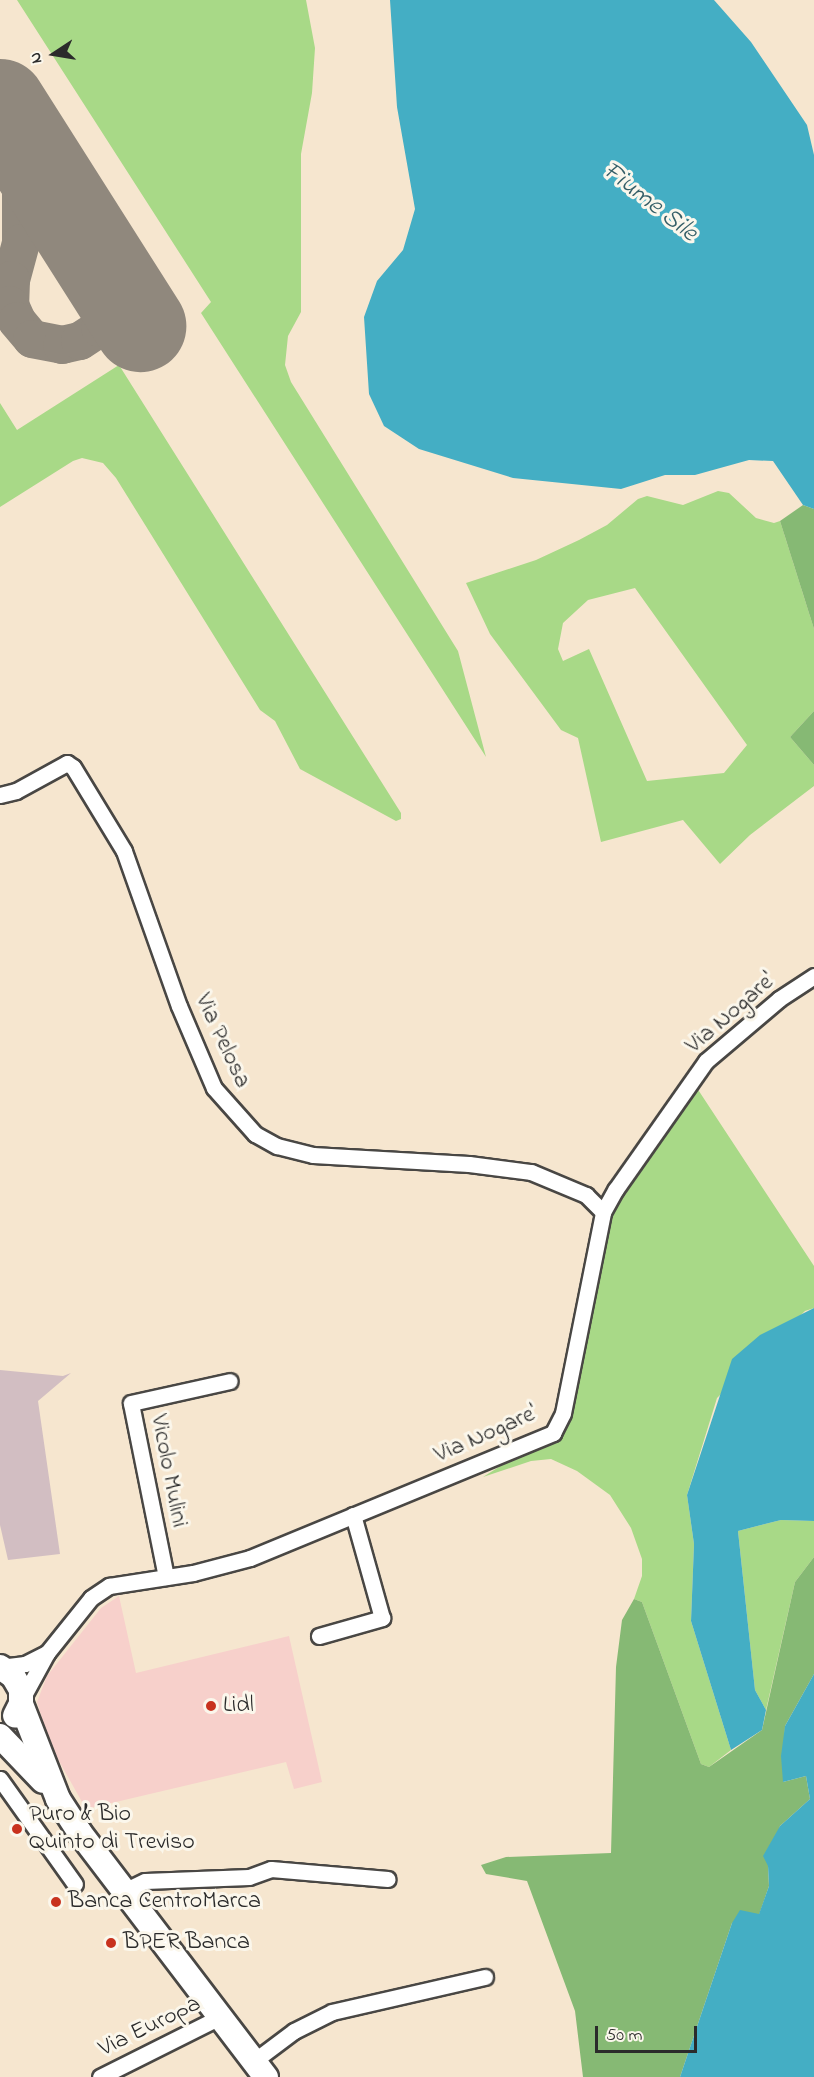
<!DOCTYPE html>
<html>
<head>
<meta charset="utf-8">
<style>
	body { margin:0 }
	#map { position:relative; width:814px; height:2077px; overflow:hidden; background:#f6e6cf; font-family:"Indie Flower",sans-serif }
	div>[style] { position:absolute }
	.built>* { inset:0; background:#f7d0cb }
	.industrial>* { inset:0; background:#d2bec2 }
	.green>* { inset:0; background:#a8d987 }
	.forest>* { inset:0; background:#86b974 }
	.water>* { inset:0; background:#44aec4 }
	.taxiway>* { height:38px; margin:-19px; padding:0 19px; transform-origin:19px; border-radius:19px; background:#90887d }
	.runway>* { height:92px; margin:-46px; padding:0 46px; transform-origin:46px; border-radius:46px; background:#90887d }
	.roads { filter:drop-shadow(2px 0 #494744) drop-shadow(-2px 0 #494744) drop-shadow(0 2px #494744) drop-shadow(0 -2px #494744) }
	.minor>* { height:15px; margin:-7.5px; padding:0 7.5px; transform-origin:7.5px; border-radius:7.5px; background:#fff }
	.primary>* { height:24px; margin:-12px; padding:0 12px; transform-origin:12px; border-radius:12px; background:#fff }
	.dots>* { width:16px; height:16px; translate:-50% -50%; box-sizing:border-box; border:3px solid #fbf7ec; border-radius:50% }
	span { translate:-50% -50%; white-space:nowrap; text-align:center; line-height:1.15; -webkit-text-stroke:6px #fbf7ec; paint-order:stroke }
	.street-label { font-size:24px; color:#2b2b2b }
	.poi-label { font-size:24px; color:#2b2b2b }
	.left { translate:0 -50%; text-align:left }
	.water-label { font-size:26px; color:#355f68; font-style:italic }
	.north { position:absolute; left:24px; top:24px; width:60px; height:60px; -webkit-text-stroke:4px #fbf7ec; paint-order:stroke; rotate:258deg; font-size:16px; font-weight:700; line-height:24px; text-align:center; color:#2b2b2b }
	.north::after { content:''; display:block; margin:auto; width:21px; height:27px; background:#2b2b2b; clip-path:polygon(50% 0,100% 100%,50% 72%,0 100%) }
	.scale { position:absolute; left:595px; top:2026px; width:102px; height:27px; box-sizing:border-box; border:3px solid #2b2b2b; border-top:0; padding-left:8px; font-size:18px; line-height:21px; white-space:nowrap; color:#2b2b2b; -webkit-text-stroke:4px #fbf7ec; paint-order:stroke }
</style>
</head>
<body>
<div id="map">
	<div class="built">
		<div style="clip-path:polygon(119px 1596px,136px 1673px,289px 1636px,322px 1782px,294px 1789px,286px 1762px,86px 1809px,50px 1745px,37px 1702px,47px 1676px,101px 1608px)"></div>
	</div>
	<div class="industrial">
		<div style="clip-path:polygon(0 1370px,63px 1376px,71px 1373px,38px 1401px,60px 1554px,8px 1560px,0 1525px)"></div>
	</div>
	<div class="green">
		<div style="clip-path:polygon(17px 0,306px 0,315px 48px,312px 93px,301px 154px,301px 312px,288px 336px,285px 365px,291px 382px,458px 651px,486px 757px,201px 313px,211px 302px)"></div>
		<div style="clip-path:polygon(119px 365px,401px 813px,401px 819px,396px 821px,300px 769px,275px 721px,260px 710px,116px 478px,103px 463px,82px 458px,73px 461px,0 507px,0 403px,17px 430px)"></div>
		<div style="clip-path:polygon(evenodd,718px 491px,729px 493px,756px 518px,774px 523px,780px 521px,814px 629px,814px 711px,790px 737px,814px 765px,814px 786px,750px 835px,720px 864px,683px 820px,601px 842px,578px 738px,561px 730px,490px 634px,466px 583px,536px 560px,579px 540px,607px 525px,638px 499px,647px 496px,683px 505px,718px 491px,635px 588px,747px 745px,724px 773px,647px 781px,589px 649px,563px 661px,558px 649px,563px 623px,588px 600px,635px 588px)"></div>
		<div style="clip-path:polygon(693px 1082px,814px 1266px,814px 1308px,805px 1311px,717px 1398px,687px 1495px,694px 1544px,691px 1621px,731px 1750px,709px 1767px,701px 1764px,642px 1602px,634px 1599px,642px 1576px,642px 1559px,631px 1528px,610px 1495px,577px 1471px,551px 1459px,531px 1461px,483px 1477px,550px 1435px,599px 1223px)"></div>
		<div style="clip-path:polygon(781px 1520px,814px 1521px,814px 1557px,795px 1582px,766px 1710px,755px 1690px,738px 1531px)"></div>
	</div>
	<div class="forest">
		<div style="clip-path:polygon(803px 505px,814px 509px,814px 629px,780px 521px)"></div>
		<div style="clip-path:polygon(814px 711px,814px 765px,790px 737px)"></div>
		<div style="clip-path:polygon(814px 1557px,814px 1674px,785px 1726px,783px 1782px,806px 1776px,810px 1799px,780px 1826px,768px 1866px,769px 1886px,759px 1915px,732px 1923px,680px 2077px,583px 2077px,575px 2011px,527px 1881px,486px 1874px,481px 1865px,506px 1857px,611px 1853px,616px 1667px,622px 1620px,634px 1599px,642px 1602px,701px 1764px,709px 1767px,762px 1730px,795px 1582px)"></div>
	</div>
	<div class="water">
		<div style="clip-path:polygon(390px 0,714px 0,751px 42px,807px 125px,814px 155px,814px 509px,803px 505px,773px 461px,749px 460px,695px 475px,665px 475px,621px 489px,513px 478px,419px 449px,384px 426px,369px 394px,364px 317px,377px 281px,403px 250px,415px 209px,397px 107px)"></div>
		<div style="clip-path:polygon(814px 1308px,814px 1521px,781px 1520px,738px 1531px,755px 1690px,766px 1710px,762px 1730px,731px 1750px,691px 1621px,694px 1544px,687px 1495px,732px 1359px,760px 1335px)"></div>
		<div style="clip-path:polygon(814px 1674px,814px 2077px,680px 2077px,732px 1923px,740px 1910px,759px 1914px,769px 1886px,768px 1866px,763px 1856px,780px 1826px,810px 1799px,806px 1776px,783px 1782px,781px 1756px,785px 1726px)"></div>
	</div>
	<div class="taxiway">
		<div style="left:1px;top:106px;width:66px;rotate:72.4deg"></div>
		<div style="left:21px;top:169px;width:74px;rotate:90deg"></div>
		<div style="left:21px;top:243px;width:38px;rotate:105deg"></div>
		<div style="left:11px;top:280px;width:25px;rotate:92deg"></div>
		<div style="left:10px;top:305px;width:17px;rotate:66deg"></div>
		<div style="left:17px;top:321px;width:23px;rotate:50deg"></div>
		<div style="left:32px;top:339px;width:31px;rotate:11deg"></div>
		<div style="left:62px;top:345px;width:18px;rotate:-13deg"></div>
		<div style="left:80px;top:341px;width:24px;rotate:-33deg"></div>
		<div style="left:100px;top:328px;width:37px;rotate:-73deg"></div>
		<div style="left:111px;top:293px;width:22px;rotate:-103deg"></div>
	</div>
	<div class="runway">
		<div style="left:0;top:105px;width:262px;rotate:57.6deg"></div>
	</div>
	<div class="roads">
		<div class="minor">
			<div style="left:0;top:795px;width:16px;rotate:-14deg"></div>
			<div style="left:16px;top:791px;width:58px;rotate:-28.8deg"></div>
			<div style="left:67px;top:763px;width:7px;rotate:34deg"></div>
			<div style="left:73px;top:767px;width:98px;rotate:58.7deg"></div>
			<div style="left:124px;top:851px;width:164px;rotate:70.5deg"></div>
			<div style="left:179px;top:1006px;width:89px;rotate:66.9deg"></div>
			<div style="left:214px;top:1088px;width:62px;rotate:48.3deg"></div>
			<div style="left:255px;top:1134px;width:25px;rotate:29deg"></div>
			<div style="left:277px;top:1146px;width:37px;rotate:14deg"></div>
			<div style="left:313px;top:1155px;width:156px;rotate:3.3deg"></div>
			<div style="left:469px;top:1164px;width:63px;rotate:7.4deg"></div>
			<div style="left:531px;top:1172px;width:60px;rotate:22.7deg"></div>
			<div style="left:586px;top:1195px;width:24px;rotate:45deg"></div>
			<div style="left:166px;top:1577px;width:177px;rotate:-101.4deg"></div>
			<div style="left:131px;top:1403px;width:101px;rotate:-12.5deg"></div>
			<div style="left:319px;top:1636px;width:66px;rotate:-15.9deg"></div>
			<div style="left:382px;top:1618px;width:107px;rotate:-105.7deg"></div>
			<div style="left:0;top:1667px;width:25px;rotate:-7deg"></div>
			<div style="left:25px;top:1664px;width:25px;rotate:-27deg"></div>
			<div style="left:22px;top:1699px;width:52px;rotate:-61.5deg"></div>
			<div style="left:47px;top:1653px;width:70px;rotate:-51.3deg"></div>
			<div style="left:91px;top:1598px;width:22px;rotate:-34deg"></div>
			<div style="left:109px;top:1586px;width:85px;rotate:-8.8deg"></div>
			<div style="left:193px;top:1573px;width:59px;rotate:-14.7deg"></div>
			<div style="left:250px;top:1558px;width:328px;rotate:-22.4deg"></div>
			<div style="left:553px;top:1433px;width:22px;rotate:-63deg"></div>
			<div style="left:563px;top:1413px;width:205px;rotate:-78.7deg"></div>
			<div style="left:603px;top:1212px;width:26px;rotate:-61deg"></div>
			<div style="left:616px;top:1189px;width:156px;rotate:-54.9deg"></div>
			<div style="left:706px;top:1061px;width:96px;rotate:-40.3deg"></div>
			<div style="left:779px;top:999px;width:42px;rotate:-33.3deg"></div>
			<div style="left:0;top:1779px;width:129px;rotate:54.5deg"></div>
			<div style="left:122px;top:1892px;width:25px;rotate:-26deg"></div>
			<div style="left:145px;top:1881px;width:104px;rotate:-2.2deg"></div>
			<div style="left:249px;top:1877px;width:23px;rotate:-20deg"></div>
			<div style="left:271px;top:1869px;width:117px;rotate:4.9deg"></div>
			<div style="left:254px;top:2061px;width:50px;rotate:-36.9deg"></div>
			<div style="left:294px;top:2031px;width:42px;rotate:-26.6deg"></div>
			<div style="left:332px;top:2012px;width:157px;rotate:-12.9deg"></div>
			<div style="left:100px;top:2077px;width:134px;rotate:-26.6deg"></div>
		</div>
		<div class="primary">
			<div style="left:0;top:1667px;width:16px;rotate:35deg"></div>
			<div style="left:13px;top:1676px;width:16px;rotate:60deg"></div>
			<div style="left:21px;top:1690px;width:14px;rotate:90deg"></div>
			<div style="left:21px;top:1704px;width:13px;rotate:117deg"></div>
			<div style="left:21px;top:1704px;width:102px;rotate:68.7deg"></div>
			<div style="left:58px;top:1799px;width:40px;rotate:57.1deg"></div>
			<div style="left:80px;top:1833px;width:307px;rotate:52.7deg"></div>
			<div style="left:0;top:1736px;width:62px;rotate:46.3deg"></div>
		</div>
	</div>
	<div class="dots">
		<div style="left:211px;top:1706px;background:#c8321e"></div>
		<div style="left:17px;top:1829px;background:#c8321e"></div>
		<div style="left:56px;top:1902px;background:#c8321e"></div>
		<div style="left:111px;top:1943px;background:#c8321e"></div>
	</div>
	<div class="street-label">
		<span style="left:731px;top:1014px;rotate:-41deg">Via Nogare'</span>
		<span style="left:222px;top:1041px;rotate:65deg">Via Pelosa</span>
		<span style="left:486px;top:1435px;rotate:-24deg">Via Nogare'</span>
		<span style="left:168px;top:1471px;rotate:79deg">Vicolo Mulini</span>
		<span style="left:150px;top:2027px;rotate:-26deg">Via Europa</span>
	</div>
	<div class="poi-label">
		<span class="left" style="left:223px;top:1706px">Lidl</span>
		<span class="left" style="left:29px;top:1829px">Puro &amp; Bio<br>Quinto di Treviso</span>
		<span class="left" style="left:68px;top:1902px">Banca CentroMarca</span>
		<span class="left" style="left:123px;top:1943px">BPER Banca</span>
	</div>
	<div class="water-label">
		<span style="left:649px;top:203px;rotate:38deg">Fiume Sile</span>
	</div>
	<div class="north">N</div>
	<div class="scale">50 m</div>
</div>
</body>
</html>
